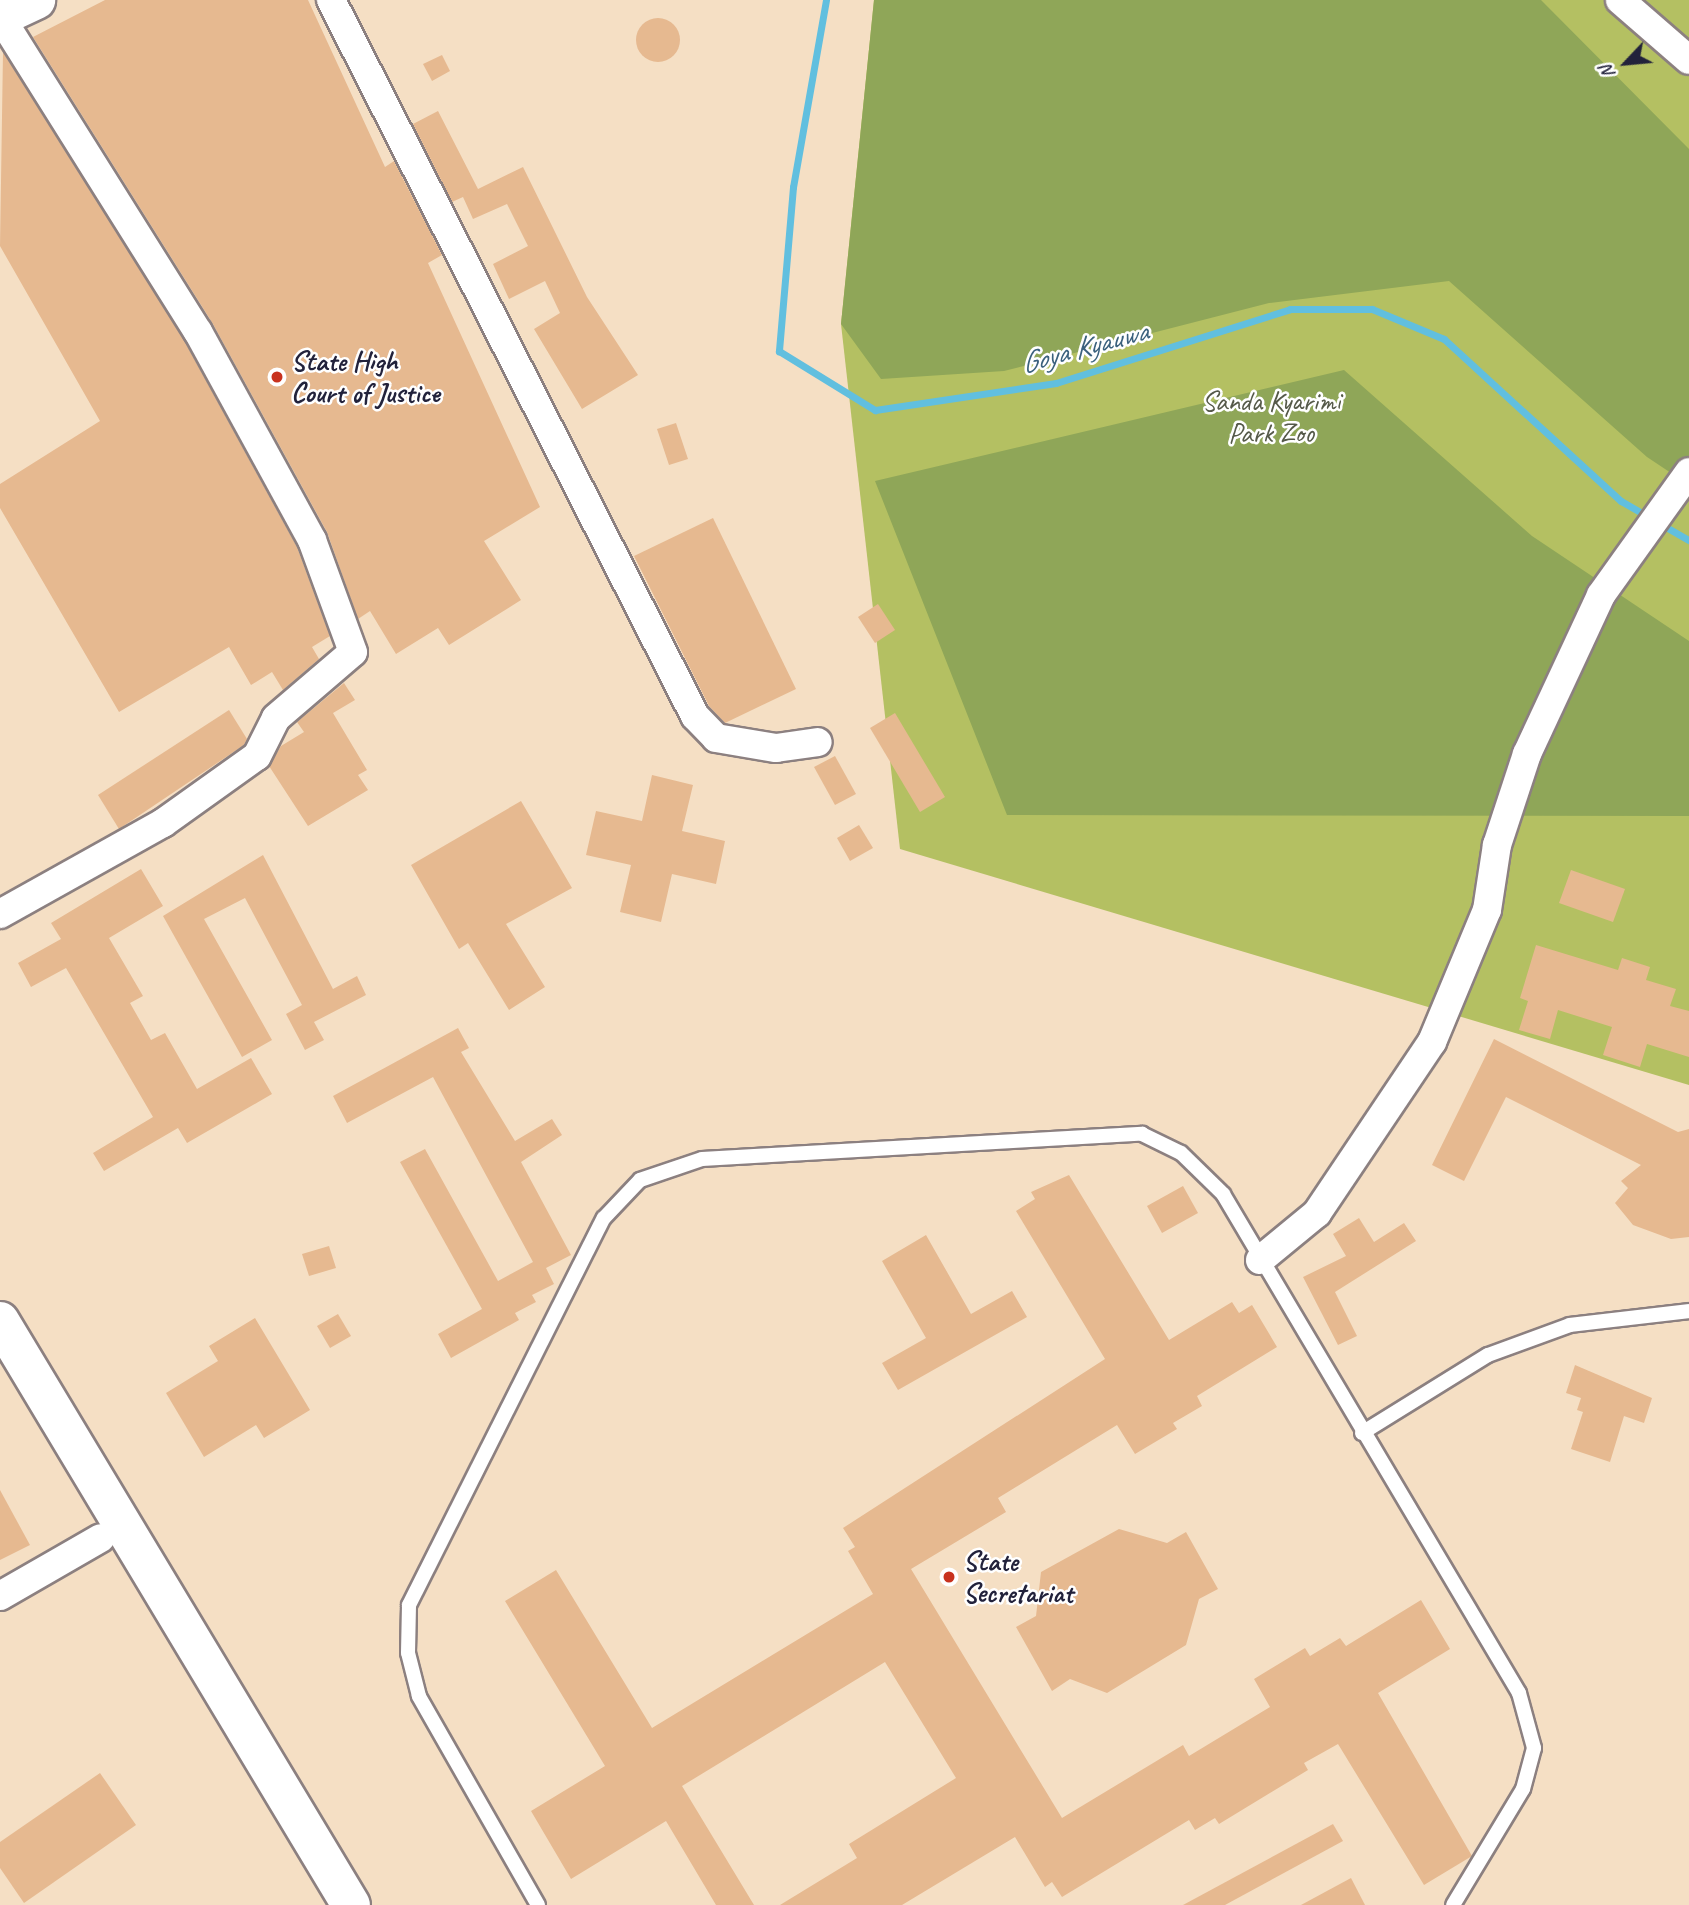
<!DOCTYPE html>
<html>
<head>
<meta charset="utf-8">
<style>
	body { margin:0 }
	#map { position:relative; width:1689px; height:1905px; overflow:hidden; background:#f5dfc4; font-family:Caveat,sans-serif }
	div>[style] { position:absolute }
	.green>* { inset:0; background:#b4c062 }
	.forest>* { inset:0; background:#8fa658 }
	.stream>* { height:7px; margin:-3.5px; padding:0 3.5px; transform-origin:3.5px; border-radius:3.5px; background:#61bfdf }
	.building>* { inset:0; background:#e6b990 }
	.round { border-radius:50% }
	.roads { filter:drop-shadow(2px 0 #8c8080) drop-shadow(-2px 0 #8c8080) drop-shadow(0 2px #8c8080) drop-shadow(0 -2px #8c8080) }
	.service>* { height:14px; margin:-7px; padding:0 7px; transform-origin:7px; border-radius:7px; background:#fff }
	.minor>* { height:28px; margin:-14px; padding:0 14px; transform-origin:14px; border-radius:14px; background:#fff }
	.primary>* { height:38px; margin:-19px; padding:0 19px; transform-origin:19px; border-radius:19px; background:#fff }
	.dots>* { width:19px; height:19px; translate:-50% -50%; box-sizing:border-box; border:4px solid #fff; border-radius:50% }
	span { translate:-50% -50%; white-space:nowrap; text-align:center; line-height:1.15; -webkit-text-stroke:5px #fff; paint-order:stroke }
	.poi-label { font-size:28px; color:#22223b; font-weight:700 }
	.left { translate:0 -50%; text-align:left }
	.park-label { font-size:28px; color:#555949 }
	.water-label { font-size:30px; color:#3b617d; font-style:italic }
	.north { position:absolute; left:1591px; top:28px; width:70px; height:70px; -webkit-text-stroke:5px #fff; paint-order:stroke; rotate:244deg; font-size:19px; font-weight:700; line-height:28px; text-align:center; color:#22223b }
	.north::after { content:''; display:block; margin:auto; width:24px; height:32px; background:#22223b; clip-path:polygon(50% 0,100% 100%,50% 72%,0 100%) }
</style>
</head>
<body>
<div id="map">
	<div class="green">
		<div style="clip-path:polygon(874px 0,1689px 0,1689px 1085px,900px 849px,841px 324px)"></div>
	</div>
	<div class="forest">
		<div style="clip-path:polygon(874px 0,1541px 0,1689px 149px,1689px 485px,1647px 457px,1449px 281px,1269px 303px,1004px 371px,881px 379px,841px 324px)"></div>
		<div style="clip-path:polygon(1344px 370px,1532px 536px,1689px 641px,1689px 816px,1007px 815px,875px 481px)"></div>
	</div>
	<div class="stream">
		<div style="left:826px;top:0;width:190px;rotate:100deg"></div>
		<div style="left:793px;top:187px;width:165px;rotate:94.9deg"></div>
		<div style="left:779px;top:351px;width:113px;rotate:31.6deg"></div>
		<div style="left:875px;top:410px;width:183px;rotate:-8.5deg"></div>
		<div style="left:1056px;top:383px;width:245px;rotate:-17.5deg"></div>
		<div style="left:1290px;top:309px;width:82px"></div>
		<div style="left:1372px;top:309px;width:78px;rotate:22.6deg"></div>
		<div style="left:1444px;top:339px;width:240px;rotate:42.5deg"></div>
		<div style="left:1621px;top:501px;width:32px;rotate:30deg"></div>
		<div style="left:1659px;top:523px;width:34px;rotate:30deg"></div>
	</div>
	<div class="building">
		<div style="clip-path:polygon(105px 0,308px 0,385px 167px,394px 161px,442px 255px,428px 263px,540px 507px,484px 541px,521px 600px,449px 645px,438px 628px,396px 654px,370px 611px,358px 619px,327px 532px,213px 324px,33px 37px)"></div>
		<div class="round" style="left:636px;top:18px;width:44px;height:44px"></div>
		<div style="clip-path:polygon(3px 52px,184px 340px,297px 547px,330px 636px,312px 647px,319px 659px,283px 690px,272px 672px,251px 685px,229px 647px,119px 712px,0 508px,0 484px,100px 421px,0 246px)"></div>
		<div style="clip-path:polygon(442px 55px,450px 71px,432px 81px,423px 64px)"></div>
		<div style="clip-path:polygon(438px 111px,478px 189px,523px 167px,587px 297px,638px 375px,582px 409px,534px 329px,560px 313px,545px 281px,509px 299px,493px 264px,528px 246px,507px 204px,473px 219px,463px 197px,452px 202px,413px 124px)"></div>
		<div style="clip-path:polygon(676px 423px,688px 459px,669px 465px,657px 429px)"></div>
		<div style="clip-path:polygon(713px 518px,796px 689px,725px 723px,709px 706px,634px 556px)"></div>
		<div style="clip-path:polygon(878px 604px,895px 630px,875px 643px,858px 617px)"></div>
		<div style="clip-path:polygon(344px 683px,355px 700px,333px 713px,367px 770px,358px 775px,368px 790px,308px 826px,269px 766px,281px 746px,304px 732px,297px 722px)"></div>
		<div style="clip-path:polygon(229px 710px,247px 739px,244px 745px,119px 829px,98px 795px)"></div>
		<div style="clip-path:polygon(895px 713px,945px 797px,920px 812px,870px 728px)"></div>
		<div style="clip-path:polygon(835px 756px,856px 794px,835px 805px,814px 767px)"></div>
		<div style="clip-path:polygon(652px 775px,693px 785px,682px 831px,725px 841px,716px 884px,672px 874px,661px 922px,620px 912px,631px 865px,586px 855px,596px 811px,642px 821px)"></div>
		<div style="clip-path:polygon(521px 801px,572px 888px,506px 924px,545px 987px,509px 1010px,468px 943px,459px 949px,411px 865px)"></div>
		<div style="clip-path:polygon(859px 825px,873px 848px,850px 861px,837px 838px)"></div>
		<div style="clip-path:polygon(263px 855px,333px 989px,357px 976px,366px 995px,314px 1022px,324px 1040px,305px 1050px,286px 1014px,302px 1005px,245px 898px,204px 919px,272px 1040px,242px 1057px,163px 916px)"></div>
		<div style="clip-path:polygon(141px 869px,163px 906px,109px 938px,143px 996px,130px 1003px,151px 1040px,165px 1033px,197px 1089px,251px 1058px,272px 1094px,187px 1143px,178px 1128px,104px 1171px,93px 1153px,153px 1117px,66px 968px,31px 987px,18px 963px,61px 939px,51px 923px)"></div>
		<div style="clip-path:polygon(1571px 870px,1625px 889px,1613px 922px,1559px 903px)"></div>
		<div style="clip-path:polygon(1536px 945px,1618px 970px,1622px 958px,1650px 967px,1646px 980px,1676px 989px,1670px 1006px,1689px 1011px,1689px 1057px,1647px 1044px,1640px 1067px,1603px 1055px,1612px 1027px,1558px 1010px,1550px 1039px,1519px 1030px,1528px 1001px,1520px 998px)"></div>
		<div style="clip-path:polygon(458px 1028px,469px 1048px,461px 1052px,515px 1141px,552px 1119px,562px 1135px,521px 1162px,571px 1255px,546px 1268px,554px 1284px,532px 1295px,536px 1302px,515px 1313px,519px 1320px,451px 1358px,438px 1334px,482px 1309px,400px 1162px,425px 1149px,498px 1281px,533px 1262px,433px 1077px,347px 1123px,333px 1096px)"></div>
		<div style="clip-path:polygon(1494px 1039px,1678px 1132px,1689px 1129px,1689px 1237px,1671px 1239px,1633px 1225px,1615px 1203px,1628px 1188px,1621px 1181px,1641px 1165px,1506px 1097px,1464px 1181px,1432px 1165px)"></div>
		<div style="clip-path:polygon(1069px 1175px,1169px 1340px,1232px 1302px,1239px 1313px,1252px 1305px,1277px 1347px,1197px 1396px,1202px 1406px,1173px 1423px,1177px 1429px,1135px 1454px,1117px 1425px,998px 1498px,1006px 1512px,911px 1569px,1062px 1818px,1183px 1745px,1189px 1756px,1270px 1707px,1254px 1679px,1305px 1648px,1310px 1656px,1340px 1638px,1346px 1646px,1421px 1600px,1450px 1649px,1378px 1693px,1472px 1856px,1424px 1885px,1338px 1744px,1304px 1763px,1308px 1770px,1219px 1824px,1215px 1818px,1195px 1830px,1189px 1820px,1062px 1897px,1052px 1882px,1045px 1887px,1015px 1837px,902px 1905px,780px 1905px,857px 1858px,849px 1844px,956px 1778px,885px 1662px,682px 1786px,754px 1905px,716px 1905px,666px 1821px,571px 1879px,531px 1811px,605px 1766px,505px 1601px,556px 1570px,652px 1728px,873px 1594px,848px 1551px,855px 1547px,843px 1528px,1105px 1359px,1016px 1211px,1035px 1199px,1031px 1192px)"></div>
		<div style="clip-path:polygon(1183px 1186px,1198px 1213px,1162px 1233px,1147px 1206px)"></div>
		<div style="clip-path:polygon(1359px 1218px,1374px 1242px,1404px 1223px,1416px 1241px,1335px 1292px,1357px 1336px,1338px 1345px,1303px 1277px,1346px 1256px,1333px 1234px)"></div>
		<div style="clip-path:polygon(926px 1235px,971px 1314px,1012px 1291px,1027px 1317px,898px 1390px,882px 1363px,926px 1338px,882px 1261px)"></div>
		<div style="clip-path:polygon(329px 1246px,336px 1268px,309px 1276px,302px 1254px)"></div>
		<div style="clip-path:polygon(338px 1314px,351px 1336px,330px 1348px,317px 1326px)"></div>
		<div style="clip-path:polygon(255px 1318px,310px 1410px,264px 1438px,256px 1425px,204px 1457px,166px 1393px,218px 1361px,209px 1346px)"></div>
		<div style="clip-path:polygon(1575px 1365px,1652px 1398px,1644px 1423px,1624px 1416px,1610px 1462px,1571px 1449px,1583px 1412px,1577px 1410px,1581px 1398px,1566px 1393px)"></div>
		<div style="clip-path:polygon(0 1490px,30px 1545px,0 1560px)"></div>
		<div style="clip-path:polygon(1119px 1529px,1167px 1543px,1186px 1532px,1218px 1589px,1199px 1599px,1186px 1645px,1107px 1693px,1070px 1679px,1052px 1691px,1016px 1627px,1036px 1616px,1041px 1572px)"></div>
		<div style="clip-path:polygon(100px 1773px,136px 1825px,24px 1903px,0 1868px,0 1842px)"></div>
		<div style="clip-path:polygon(1333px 1824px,1343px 1841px,1225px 1905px,1183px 1905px)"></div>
		<div style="clip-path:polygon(1351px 1878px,1365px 1905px,1301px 1905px)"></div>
	</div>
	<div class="roads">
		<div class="service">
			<div style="left:1362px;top:1433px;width:148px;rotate:-31.8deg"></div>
			<div style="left:1488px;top:1355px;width:87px;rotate:-20.1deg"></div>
			<div style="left:1570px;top:1325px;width:120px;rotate:-6.7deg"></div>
			<div style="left:538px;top:1905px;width:241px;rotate:-119.7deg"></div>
			<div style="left:419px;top:1696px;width:44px;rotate:-104.3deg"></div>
			<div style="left:408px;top:1653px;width:48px;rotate:-88.8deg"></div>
			<div style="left:409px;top:1605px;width:433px;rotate:-63.3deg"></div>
			<div style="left:604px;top:1218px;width:52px;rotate:-46.5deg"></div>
			<div style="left:640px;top:1180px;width:65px;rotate:-18.7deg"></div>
			<div style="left:702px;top:1159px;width:441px;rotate:-3.3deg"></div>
			<div style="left:1142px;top:1134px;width:43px;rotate:26deg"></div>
			<div style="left:1181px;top:1153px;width:59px;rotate:44.3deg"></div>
			<div style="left:1223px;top:1194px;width:580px;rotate:59.32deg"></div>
			<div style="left:1519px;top:1693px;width:57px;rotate:74.7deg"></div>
			<div style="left:1534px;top:1748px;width:42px;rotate:105deg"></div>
			<div style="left:1523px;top:1789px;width:135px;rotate:121.1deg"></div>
		</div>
		<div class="minor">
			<div style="left:331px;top:0;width:803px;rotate:63.05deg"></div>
			<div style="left:695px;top:716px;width:30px;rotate:46deg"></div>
			<div style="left:716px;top:738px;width:61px;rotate:9.5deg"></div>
			<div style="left:776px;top:748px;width:42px;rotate:-8.1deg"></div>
			<div style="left:1620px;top:0;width:91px;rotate:41deg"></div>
			<div style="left:0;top:914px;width:187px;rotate:-29.2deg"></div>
			<div style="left:163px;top:823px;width:115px;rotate:-35.5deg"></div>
			<div style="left:257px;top:756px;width:42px;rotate:-63.4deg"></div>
			<div style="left:276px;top:718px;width:101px;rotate:-40.6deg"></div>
			<div style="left:353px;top:652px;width:119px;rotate:-110.1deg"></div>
			<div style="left:312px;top:540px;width:237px;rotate:-118.7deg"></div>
			<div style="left:198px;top:332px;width:373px;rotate:-122.1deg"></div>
			<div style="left:1260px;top:1260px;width:74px;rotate:-39.5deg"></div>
			<div style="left:1317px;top:1213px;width:206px;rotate:-56.1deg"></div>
			<div style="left:1432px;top:1042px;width:143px;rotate:-67.4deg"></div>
			<div style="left:1487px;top:910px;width:66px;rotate:-81.3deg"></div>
			<div style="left:1497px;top:845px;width:96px;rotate:-71.8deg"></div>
			<div style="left:1527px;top:754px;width:175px;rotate:-65deg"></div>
			<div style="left:1601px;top:595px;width:151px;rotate:-54.4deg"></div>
			<div style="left:0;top:1596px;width:116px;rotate:-29.9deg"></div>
		</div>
		<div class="primary">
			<div style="left:0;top:17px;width:40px;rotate:-25deg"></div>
			<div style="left:0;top:1321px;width:681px;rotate:58.99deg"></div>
		</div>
	</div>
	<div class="dots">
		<div style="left:277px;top:377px;background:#c8321e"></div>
		<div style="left:949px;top:1577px;background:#c8321e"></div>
	</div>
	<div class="poi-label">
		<span class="left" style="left:291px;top:377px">State High<br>Court of Justice</span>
		<span class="left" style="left:963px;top:1577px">State<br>Secretariat</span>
	</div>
	<div class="park-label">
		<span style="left:1271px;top:417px">Sanda Kyarimi<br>Park Zoo</span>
	</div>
	<div class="water-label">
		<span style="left:1084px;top:347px;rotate:-15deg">Goya Kyauwa</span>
	</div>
	<div class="north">N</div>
</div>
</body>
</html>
